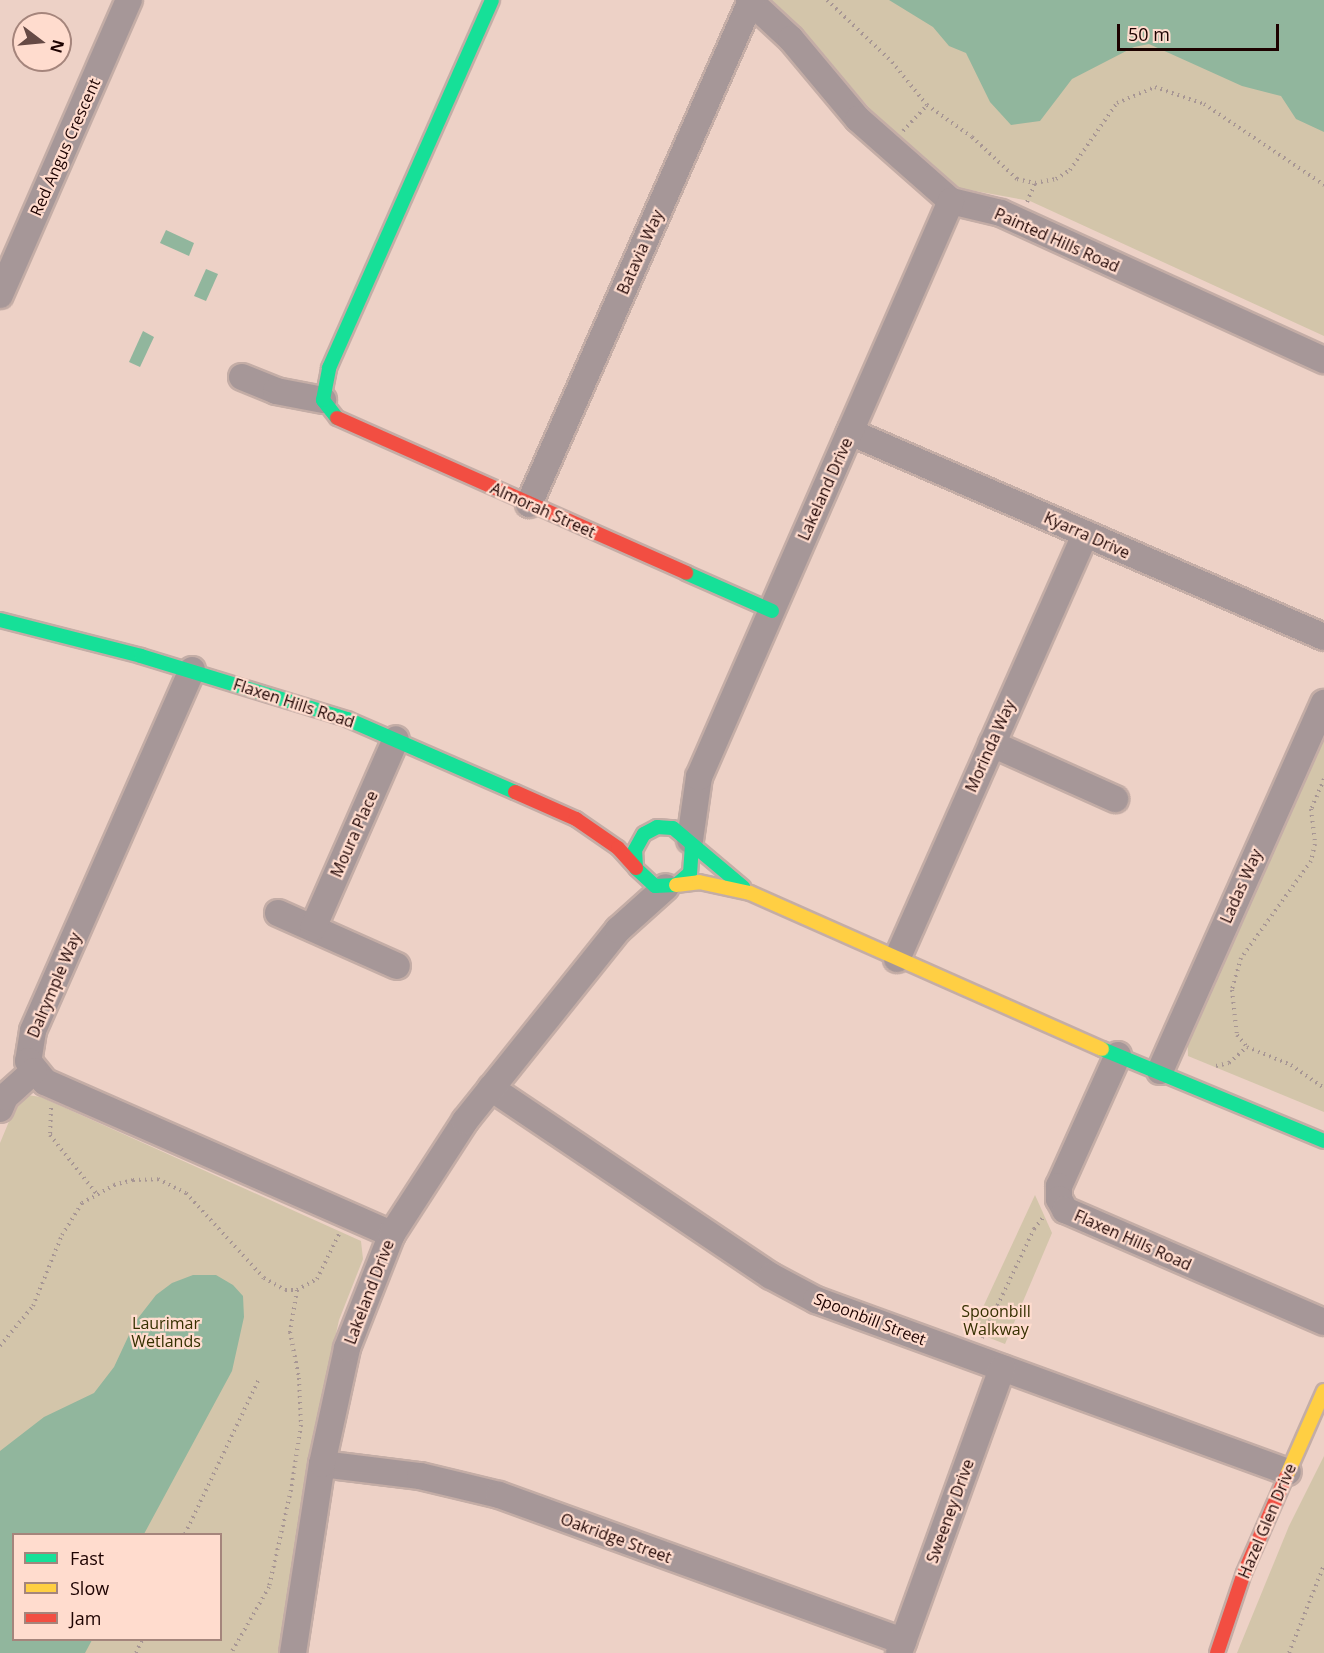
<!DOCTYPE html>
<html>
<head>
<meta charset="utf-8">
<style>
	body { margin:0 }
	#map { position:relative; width:1324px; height:1653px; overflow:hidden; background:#edd1c6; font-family:"Open Sans",sans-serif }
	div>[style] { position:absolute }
	.green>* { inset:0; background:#d3c5aa }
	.water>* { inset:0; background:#91b69d }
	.path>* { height:4px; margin-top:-2px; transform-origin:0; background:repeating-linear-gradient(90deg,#a79694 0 1.5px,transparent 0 6px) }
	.roads { filter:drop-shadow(2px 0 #c4ada6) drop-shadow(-2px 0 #c4ada6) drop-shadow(0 2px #c4ada6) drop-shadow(0 -2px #c4ada6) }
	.street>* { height:26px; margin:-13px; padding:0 13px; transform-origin:13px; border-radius:13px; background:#a69798 }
	.fast>* { height:14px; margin:-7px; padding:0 7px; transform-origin:7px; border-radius:7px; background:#16e098 }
	.slow>* { height:14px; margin:-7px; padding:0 7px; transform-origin:7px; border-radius:7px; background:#ffcf43 }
	.jam>* { height:14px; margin:-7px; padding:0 7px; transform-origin:7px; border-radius:7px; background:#f24e42 }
	span { translate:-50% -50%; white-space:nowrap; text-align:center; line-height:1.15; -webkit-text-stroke:4.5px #ffdcce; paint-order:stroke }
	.street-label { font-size:16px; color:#1d0200 }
	.park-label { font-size:16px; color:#363000 }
	.legend { position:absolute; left:12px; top:1533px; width:210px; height:108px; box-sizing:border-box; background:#ffdcce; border:2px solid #a5857c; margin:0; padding:8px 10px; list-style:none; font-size:18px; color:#1d0200 }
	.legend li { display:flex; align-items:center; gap:12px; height:30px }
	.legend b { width:30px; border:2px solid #a5857c }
	.north { position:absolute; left:12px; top:12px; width:60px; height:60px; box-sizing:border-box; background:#ffdcce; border:2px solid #a5857c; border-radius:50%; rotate:106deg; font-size:16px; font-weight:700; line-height:24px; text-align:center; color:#1d0200 }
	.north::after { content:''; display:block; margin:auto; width:21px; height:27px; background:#664a45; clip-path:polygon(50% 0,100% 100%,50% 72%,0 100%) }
	.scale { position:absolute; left:1117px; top:24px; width:162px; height:27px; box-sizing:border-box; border:3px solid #1d0200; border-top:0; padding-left:8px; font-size:18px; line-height:21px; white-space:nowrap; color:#1d0200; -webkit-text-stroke:4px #ffdcce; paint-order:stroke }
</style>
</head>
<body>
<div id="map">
	<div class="green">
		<div style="clip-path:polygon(768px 0,1324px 0,1324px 336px,1030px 201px,953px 187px,925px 158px,888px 129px,796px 25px)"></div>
		<div style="clip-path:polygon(1324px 725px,1324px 1112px,1188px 1056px,1187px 1030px)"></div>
		<div style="clip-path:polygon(evenodd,27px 1095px,41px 1097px,361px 1241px,363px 1259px,339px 1320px,311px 1449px,280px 1653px,0 1653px,0 1143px,15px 1107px,27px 1095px,14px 1534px,220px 1534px,220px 1640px,14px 1640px,14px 1534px)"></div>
		<div style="clip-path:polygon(1035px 1195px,1052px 1233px,1005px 1344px,972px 1331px)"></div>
		<div style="clip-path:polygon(1324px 1456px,1324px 1653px,1237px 1653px,1289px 1526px)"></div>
	</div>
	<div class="water">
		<div style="clip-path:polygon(889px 0,1324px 0,1324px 132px,1296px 119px,1281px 96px,1242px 86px,1149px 44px,1134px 47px,1072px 79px,1040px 121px,1011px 125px,990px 102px,966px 53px,949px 46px,933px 27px)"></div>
		<div style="clip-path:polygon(166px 230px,194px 243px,189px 256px,160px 243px)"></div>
		<div style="clip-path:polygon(206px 269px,218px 274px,206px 301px,194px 296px)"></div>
		<div style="clip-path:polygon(143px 331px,154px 337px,140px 367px,129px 362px)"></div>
		<div style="clip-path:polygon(193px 1275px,216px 1275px,233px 1285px,243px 1296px,244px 1317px,232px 1371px,144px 1534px,14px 1534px,14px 1640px,92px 1640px,85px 1653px,0 1653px,0 1451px,44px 1417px,94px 1393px,114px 1367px,135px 1322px,156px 1295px,172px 1283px)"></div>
	</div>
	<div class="path">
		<div style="left:827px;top:0;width:90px;rotate:43.6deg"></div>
		<div style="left:892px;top:62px;width:55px;rotate:50.9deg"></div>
		<div style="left:927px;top:105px;width:55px;rotate:35.4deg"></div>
		<div style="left:972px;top:137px;width:62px;rotate:43deg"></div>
		<div style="left:1017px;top:179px;width:18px;rotate:13deg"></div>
		<div style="left:1035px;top:183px;width:21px;rotate:-11deg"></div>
		<div style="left:1056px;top:179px;width:17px;rotate:-33deg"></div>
		<div style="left:1070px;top:170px;width:82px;rotate:-55deg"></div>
		<div style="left:1117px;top:103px;width:41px;rotate:-22.8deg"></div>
		<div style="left:1155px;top:87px;width:52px;rotate:19.1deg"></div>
		<div style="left:1204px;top:104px;width:145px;rotate:34deg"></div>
		<div style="left:903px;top:131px;width:35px;rotate:-47deg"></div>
		<div style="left:1027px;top:202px;width:21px;rotate:-67deg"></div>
		<div style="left:1324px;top:779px;width:33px;rotate:113deg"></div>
		<div style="left:1311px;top:809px;width:35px;rotate:83deg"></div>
		<div style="left:1315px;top:844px;width:17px;rotate:103deg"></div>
		<div style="left:1311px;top:861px;width:120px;rotate:125.8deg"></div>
		<div style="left:1241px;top:958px;width:33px;rotate:106deg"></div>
		<div style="left:1232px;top:990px;width:45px;rotate:83.7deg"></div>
		<div style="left:1237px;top:1035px;width:16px;rotate:50deg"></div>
		<div style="left:1247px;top:1047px;width:48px;rotate:22.2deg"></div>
		<div style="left:1291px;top:1065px;width:40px;rotate:34.9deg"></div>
		<div style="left:1216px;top:1066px;width:13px;rotate:-13deg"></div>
		<div style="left:1229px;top:1063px;width:24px;rotate:-42deg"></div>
		<div style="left:51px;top:1108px;width:27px;rotate:92deg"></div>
		<div style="left:50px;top:1135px;width:74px;rotate:51.6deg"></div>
		<div style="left:297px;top:1290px;width:23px;rotate:-29deg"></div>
		<div style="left:317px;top:1279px;width:50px;rotate:-63.9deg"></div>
		<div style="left:982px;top:1338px;width:121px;rotate:-64.5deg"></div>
		<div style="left:1034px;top:1229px;width:16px;rotate:-52deg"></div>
		<div style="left:0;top:1346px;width:52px;rotate:-50.5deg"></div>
		<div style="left:33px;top:1306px;width:77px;rotate:-67.8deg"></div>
		<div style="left:62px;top:1235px;width:38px;rotate:-58deg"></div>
		<div style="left:82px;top:1203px;width:37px;rotate:-29deg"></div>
		<div style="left:114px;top:1185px;width:20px;rotate:-15deg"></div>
		<div style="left:133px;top:1180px;width:25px;rotate:-2deg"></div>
		<div style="left:158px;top:1179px;width:31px;rotate:27deg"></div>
		<div style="left:186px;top:1193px;width:115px;rotate:47.5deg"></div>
		<div style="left:264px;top:1278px;width:24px;rotate:30deg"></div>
		<div style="left:285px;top:1290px;width:12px"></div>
		<div style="left:297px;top:1290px;width:43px;rotate:99.5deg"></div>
		<div style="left:290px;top:1332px;width:47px;rotate:78.9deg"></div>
		<div style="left:299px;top:1378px;width:47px;rotate:87.6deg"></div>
		<div style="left:301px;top:1425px;width:66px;rotate:98.7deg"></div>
		<div style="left:291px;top:1490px;width:99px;rotate:102.8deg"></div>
		<div style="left:269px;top:1587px;width:76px;rotate:119.9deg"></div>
		<div style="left:185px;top:1534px;width:172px;rotate:-64.5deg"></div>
		<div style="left:136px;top:1653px;width:14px;rotate:-65deg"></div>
		<div style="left:1289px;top:1653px;width:95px;rotate:-68.3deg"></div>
	</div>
	<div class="roads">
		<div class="street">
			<div style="left:749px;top:0;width:57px;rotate:42.9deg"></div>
			<div style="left:791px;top:39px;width:104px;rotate:50.1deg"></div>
			<div style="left:858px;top:119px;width:124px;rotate:41.4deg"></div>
			<div style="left:951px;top:201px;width:51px;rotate:13.5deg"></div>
			<div style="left:1001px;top:213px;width:355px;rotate:24.5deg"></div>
			<div style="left:0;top:295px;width:322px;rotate:-66.4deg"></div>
			<div style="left:242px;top:377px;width:37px;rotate:22deg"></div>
			<div style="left:276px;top:391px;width:48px;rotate:10.8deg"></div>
			<div style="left:850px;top:432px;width:516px;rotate:23.39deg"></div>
			<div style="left:529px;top:504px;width:550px;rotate:-66.19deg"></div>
			<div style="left:192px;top:670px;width:394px;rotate:113.8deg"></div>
			<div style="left:33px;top:1031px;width:30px;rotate:99deg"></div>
			<div style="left:28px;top:1061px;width:27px;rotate:51deg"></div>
			<div style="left:45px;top:1082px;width:379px;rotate:23.7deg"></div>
			<div style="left:992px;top:744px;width:135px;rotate:24.1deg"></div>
			<div style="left:690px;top:840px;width:64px;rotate:-81.9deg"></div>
			<div style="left:699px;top:777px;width:629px;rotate:-66.37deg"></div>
			<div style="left:278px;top:913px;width:130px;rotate:24deg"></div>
			<div style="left:313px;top:928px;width:206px;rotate:-66.3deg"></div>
			<div style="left:897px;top:959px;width:465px;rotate:-66.1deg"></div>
			<div style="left:1118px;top:1055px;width:144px;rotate:114.2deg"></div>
			<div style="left:1059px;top:1186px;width:13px;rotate:90deg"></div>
			<div style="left:1059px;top:1199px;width:13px;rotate:61deg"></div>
			<div style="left:1065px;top:1210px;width:282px;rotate:23.4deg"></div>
			<div style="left:1160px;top:1071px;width:403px;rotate:-66deg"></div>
			<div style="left:491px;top:1088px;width:337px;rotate:33.9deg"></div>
			<div style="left:771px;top:1276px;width:51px;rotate:28.1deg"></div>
			<div style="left:816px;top:1300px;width:502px;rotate:20.02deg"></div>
			<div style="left:0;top:1109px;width:13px;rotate:-67deg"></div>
			<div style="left:5px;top:1097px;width:39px;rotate:-42deg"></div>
			<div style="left:322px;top:1464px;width:99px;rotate:7deg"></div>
			<div style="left:420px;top:1476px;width:81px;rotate:13.5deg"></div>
			<div style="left:499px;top:1495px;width:430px;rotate:19.9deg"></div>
			<div style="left:293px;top:1653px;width:191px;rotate:-81.3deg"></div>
			<div style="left:322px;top:1464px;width:119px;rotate:-77.8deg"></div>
			<div style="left:347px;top:1348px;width:123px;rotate:-68.5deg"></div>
			<div style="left:392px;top:1234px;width:135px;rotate:-57.1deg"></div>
			<div style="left:465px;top:1121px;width:245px;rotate:-51.3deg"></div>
			<div style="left:618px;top:930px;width:64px;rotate:-41.9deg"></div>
			<div style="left:899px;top:1653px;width:303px;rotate:-70.1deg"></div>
		</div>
		<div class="fast">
			<div style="left:337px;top:418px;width:23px;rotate:-128deg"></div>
			<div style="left:323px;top:400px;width:33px;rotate:-79deg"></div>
			<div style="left:329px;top:368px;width:402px;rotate:-66.1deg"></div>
			<div style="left:686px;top:573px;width:94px;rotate:23.8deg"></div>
			<div style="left:0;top:620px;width:146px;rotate:14.3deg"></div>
			<div style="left:141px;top:656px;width:215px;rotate:17deg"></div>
			<div style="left:347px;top:719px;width:183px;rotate:23.5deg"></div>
			<div style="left:692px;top:845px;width:28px;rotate:94deg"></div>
			<div style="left:690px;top:873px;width:18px;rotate:139deg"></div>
			<div style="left:676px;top:885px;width:21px;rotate:177deg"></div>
			<div style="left:655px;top:886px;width:26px;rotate:-137deg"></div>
			<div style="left:636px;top:868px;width:18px;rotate:-93deg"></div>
			<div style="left:635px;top:850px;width:18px;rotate:-61deg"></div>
			<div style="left:644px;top:834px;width:15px;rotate:-28deg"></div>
			<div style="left:657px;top:827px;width:16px;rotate:4deg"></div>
			<div style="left:673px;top:828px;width:92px;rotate:40.1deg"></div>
			<div style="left:1102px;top:1049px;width:240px;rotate:22.5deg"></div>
		</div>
		<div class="slow">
			<div style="left:676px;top:885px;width:23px;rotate:-7deg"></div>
			<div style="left:699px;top:882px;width:52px;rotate:12.2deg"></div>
			<div style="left:750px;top:893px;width:385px;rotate:23.9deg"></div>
			<div style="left:1286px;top:1477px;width:94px;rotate:-66.2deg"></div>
		</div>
		<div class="jam">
			<div style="left:337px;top:418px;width:382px;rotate:23.9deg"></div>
			<div style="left:515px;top:792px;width:67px;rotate:23.9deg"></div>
			<div style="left:576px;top:819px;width:51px;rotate:34.6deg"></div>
			<div style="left:618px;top:848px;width:27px;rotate:48deg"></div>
			<div style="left:1217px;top:1653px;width:84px;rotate:-71.4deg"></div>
			<div style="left:1244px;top:1573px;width:105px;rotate:-66.4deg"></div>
		</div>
	</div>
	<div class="street-label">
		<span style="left:65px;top:147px;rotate:-66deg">Red Angus Crescent</span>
		<span style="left:1057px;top:240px;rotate:24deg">Painted Hills Road</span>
		<span style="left:640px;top:252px;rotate:-66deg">Batavia Way</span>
		<span style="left:825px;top:489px;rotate:-66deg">Lakeland Drive</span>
		<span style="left:543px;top:510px;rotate:24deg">Almorah Street</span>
		<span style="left:1087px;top:535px;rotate:24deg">Kyarra Drive</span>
		<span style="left:294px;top:703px;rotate:18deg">Flaxen Hills Road</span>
		<span style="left:990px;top:746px;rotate:-66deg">Morinda Way</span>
		<span style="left:354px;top:834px;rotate:-66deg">Moura Place</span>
		<span style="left:1241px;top:886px;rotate:-66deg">Ladas Way</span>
		<span style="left:54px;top:985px;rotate:-67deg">Dalrymple Way</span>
		<span style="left:1133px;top:1240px;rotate:24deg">Flaxen Hills Road</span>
		<span style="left:369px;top:1292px;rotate:-69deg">Lakeland Drive</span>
		<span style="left:870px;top:1319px;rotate:21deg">Spoonbill Street</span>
		<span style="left:950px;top:1511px;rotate:-70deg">Sweeney Drive</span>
		<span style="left:1267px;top:1521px;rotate:-67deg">Hazel Glen Drive</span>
		<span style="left:616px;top:1538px;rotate:20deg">Oakridge Street</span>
	</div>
	<div class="park-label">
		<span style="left:996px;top:1320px">Spoonbill<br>Walkway</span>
		<span style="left:166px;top:1332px">Laurimar<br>Wetlands</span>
	</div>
	<ul class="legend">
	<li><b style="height:8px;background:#16e098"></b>Fast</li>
	<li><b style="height:8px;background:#ffcf43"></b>Slow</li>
	<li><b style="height:8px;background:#f24e42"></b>Jam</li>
	</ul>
	<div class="north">N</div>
	<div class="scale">50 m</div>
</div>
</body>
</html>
